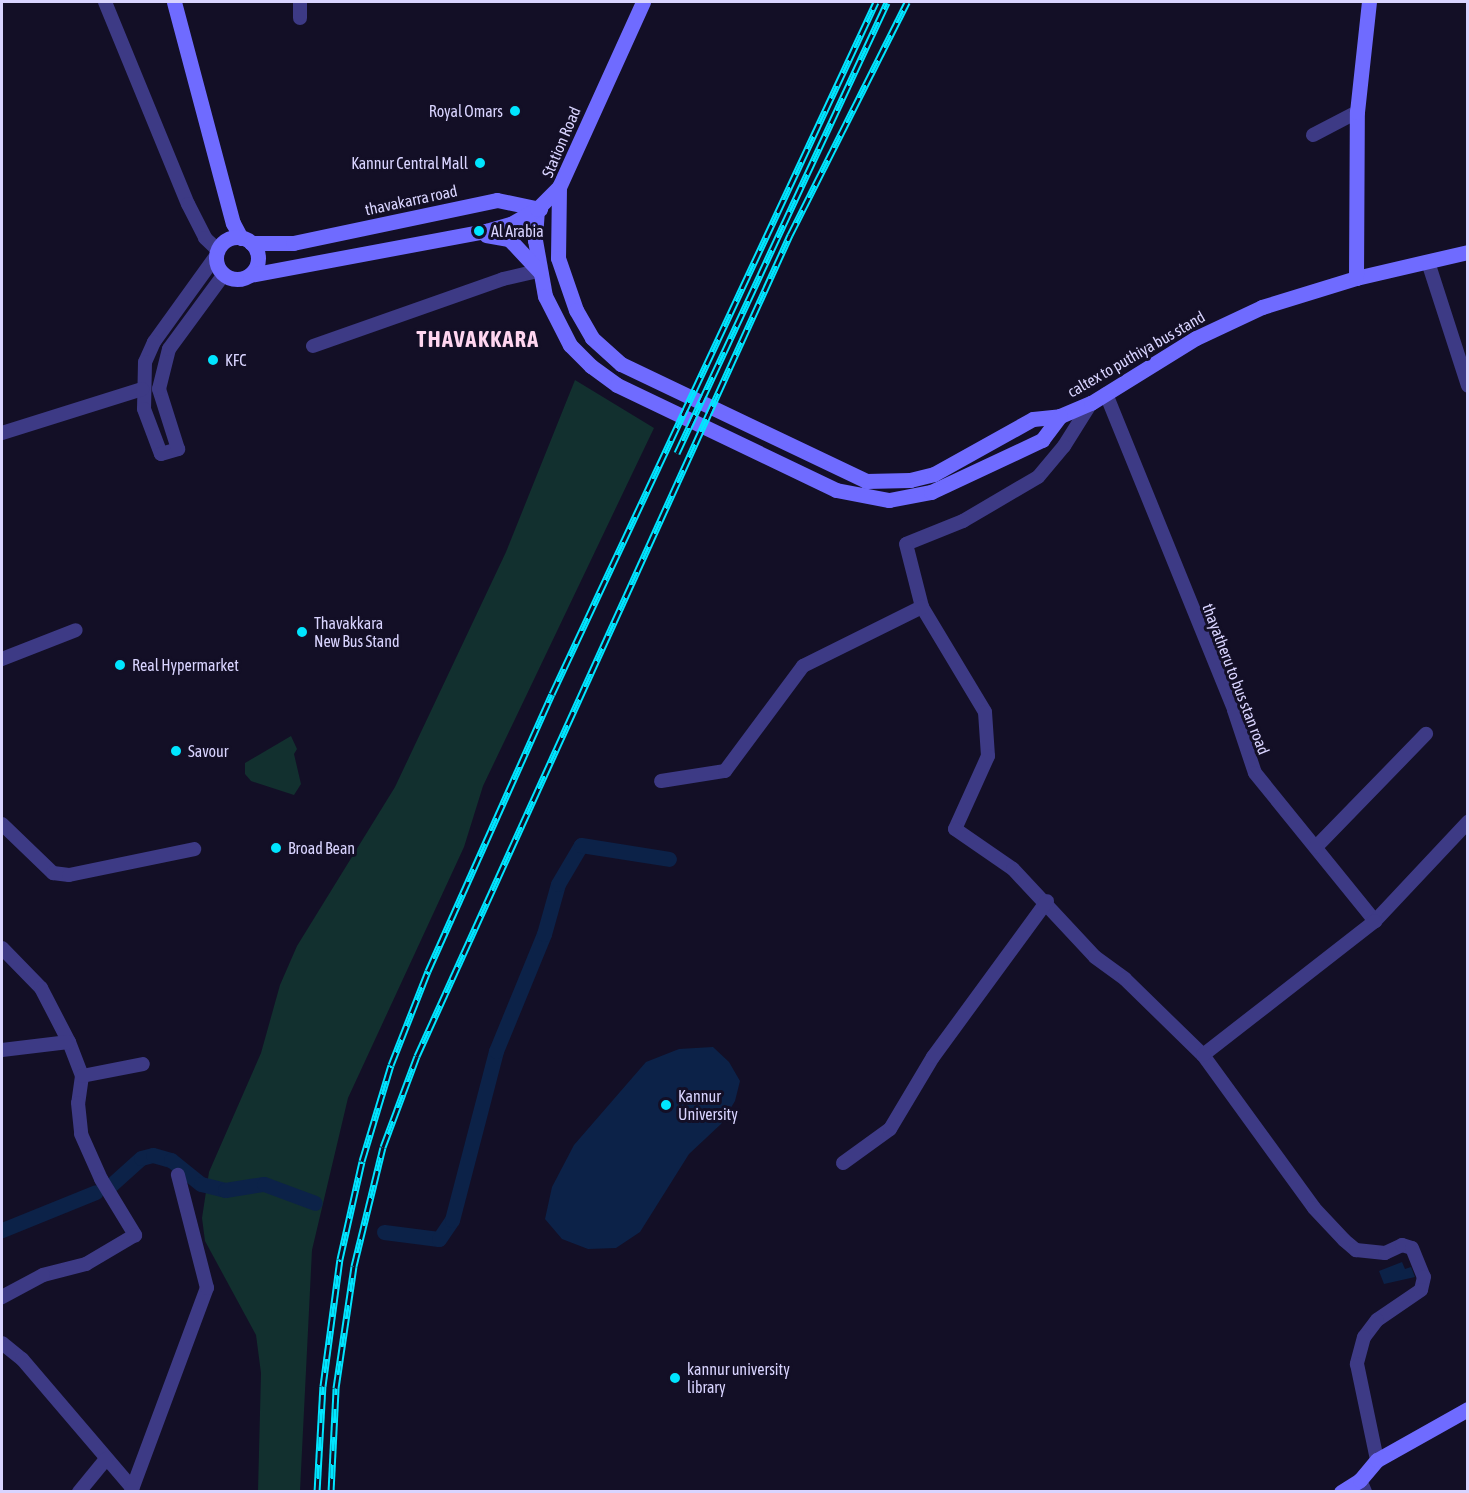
<!DOCTYPE html>
<html>
<head>
<meta charset="utf-8">
<style>
	body { margin:0 }
	#map { position:relative; width:1469px; height:1493px; overflow:hidden; background:#130f26; font-family:"Asap Condensed",sans-serif }
	div>[style] { position:absolute }
	.green>* { inset:0; background:#12302f }
	.water>* { inset:0; background:#0c2248 }
	.canal>* { height:15px; margin:-7.5px; padding:0 7.5px; transform-origin:7.5px; border-radius:7.5px; background:#0c2248 }
	.street>* { height:14px; margin:-7px; padding:0 7px; transform-origin:7px; border-radius:7px; background:#3d3a85 }
	.secondary>* { height:15px; margin:-7.5px; padding:0 7.5px; transform-origin:7.5px; border-radius:7.5px; background:#6f6bff }
	.secondary>.ring { margin:-7.5px; padding:0; box-sizing:content-box; background:none; border:15px solid #6f6bff; border-radius:50% }
	.rail>* { height:7px; margin-top:-3.5px; transform-origin:0; background:repeating-linear-gradient(90deg,#130f26 0 14px,#00e5ff 0 28px); box-sizing:border-box; border-block:2px solid #00e5ff }
	.dots>* { width:16px; height:16px; translate:-50% -50%; box-sizing:border-box; border:3px solid #130f26; border-radius:50% }
	span { translate:-50% -50%; white-space:nowrap; text-align:center; line-height:1.15; -webkit-text-stroke:6px #130f26; paint-order:stroke }
	.poi-label { font-size:16px; color:#d9d4ff }
	.right { translate:-100% -50%; text-align:right }
	.left { translate:0 -50%; text-align:left }
	.street-label { font-size:16px; color:#d9d4ff }
	.district-label { font-size:22px; color:#ffd6f0; font-weight:700; letter-spacing:1.5px }
	.frame { position:absolute; inset:0; border:3px solid #d9d4ff; pointer-events:none }
</style>
</head>
<body>
<div id="map">
	<div class="green">
		<div style="clip-path:polygon(575px 380px,654px 428px,483px 786px,464px 847px,348px 1098px,312px 1250px,300px 1491px,258px 1491px,261px 1373px,256px 1335px,205px 1241px,202px 1218px,209px 1172px,261px 1053px,280px 985px,297px 946px,395px 787px,506px 552px)"></div>
		<div style="clip-path:polygon(291px 736px,297px 749px,294px 754px,301px 784px,294px 795px,251px 781px,245px 774px,245px 763px)"></div>
	</div>
	<div class="water">
		<div style="clip-path:polygon(713px 1047px,729px 1062px,740px 1081px,735px 1101px,721px 1124px,689px 1154px,640px 1232px,616px 1248px,588px 1249px,562px 1239px,545px 1219px,552px 1187px,574px 1145px,646px 1062px,679px 1049px)"></div>
		<div style="clip-path:polygon(1402px 1262px,1405px 1269px,1411px 1267px,1415px 1277px,1384px 1284px,1379px 1271px)"></div>
	</div>
	<div class="canal">
		<div style="left:111px;top:1185px;width:40px;rotate:-42deg"></div>
		<div style="left:141px;top:1158px;width:12px;rotate:-14deg"></div>
		<div style="left:153px;top:1155px;width:19px;rotate:16deg"></div>
		<div style="left:171px;top:1160px;width:38px;rotate:39deg"></div>
		<div style="left:201px;top:1184px;width:25px;rotate:14deg"></div>
		<div style="left:225px;top:1190px;width:39px;rotate:-9deg"></div>
		<div style="left:264px;top:1184px;width:54px;rotate:20.4deg"></div>
		<div style="left:2px;top:1230px;width:101px;rotate:-22deg"></div>
		<div style="left:384px;top:1232px;width:55px;rotate:7.3deg"></div>
		<div style="left:439px;top:1239px;width:23px;rotate:-56deg"></div>
		<div style="left:452px;top:1220px;width:175px;rotate:-75.4deg"></div>
		<div style="left:496px;top:1051px;width:126px;rotate:-67.7deg"></div>
		<div style="left:544px;top:934px;width:52px;rotate:-74.4deg"></div>
		<div style="left:558px;top:884px;width:45px;rotate:-59.5deg"></div>
		<div style="left:581px;top:845px;width:89px;rotate:9deg"></div>
	</div>
	<div class="street">
		<div style="left:105px;top:2px;width:218px;rotate:67.7deg"></div>
		<div style="left:188px;top:204px;width:38px;rotate:63deg"></div>
		<div style="left:205px;top:238px;width:18px;rotate:43deg"></div>
		<div style="left:300px;top:18px;width:16px;rotate:-90deg"></div>
		<div style="left:1313px;top:135px;width:50px;rotate:-27.6deg"></div>
		<div style="left:216px;top:256px;width:106px;rotate:125.8deg"></div>
		<div style="left:154px;top:342px;width:22px;rotate:114deg"></div>
		<div style="left:145px;top:362px;width:47px;rotate:91.2deg"></div>
		<div style="left:144px;top:409px;width:48px;rotate:69.3deg"></div>
		<div style="left:161px;top:454px;width:18px;rotate:-16deg"></div>
		<div style="left:178px;top:449px;width:63px;rotate:-107.6deg"></div>
		<div style="left:159px;top:389px;width:41px;rotate:-76deg"></div>
		<div style="left:169px;top:349px;width:93px;rotate:-53.7deg"></div>
		<div style="left:1428px;top:262px;width:130px;rotate:72.1deg"></div>
		<div style="left:313px;top:346px;width:201px;rotate:-19.4deg"></div>
		<div style="left:503px;top:279px;width:37px;rotate:-13deg"></div>
		<div style="left:1106px;top:394px;width:341px;rotate:67.9deg"></div>
		<div style="left:1234px;top:710px;width:66px;rotate:71.6deg"></div>
		<div style="left:1255px;top:773px;width:191px;rotate:51deg"></div>
		<div style="left:1375px;top:921px;width:136px;rotate:-46.8deg"></div>
		<div style="left:1091px;top:403px;width:51px;rotate:122.1deg"></div>
		<div style="left:1064px;top:446px;width:40px;rotate:130deg"></div>
		<div style="left:1038px;top:477px;width:87px;rotate:149.6deg"></div>
		<div style="left:963px;top:521px;width:61px;rotate:158deg"></div>
		<div style="left:906px;top:544px;width:65px;rotate:75.7deg"></div>
		<div style="left:922px;top:607px;width:122px;rotate:59deg"></div>
		<div style="left:985px;top:712px;width:44px;rotate:86.1deg"></div>
		<div style="left:988px;top:756px;width:80px;rotate:114.3deg"></div>
		<div style="left:955px;top:829px;width:70px;rotate:34.6deg"></div>
		<div style="left:1013px;top:869px;width:120px;rotate:47deg"></div>
		<div style="left:1095px;top:957px;width:37px;rotate:36deg"></div>
		<div style="left:1125px;top:979px;width:109px;rotate:44.3deg"></div>
		<div style="left:1203px;top:1055px;width:189px;rotate:54deg"></div>
		<div style="left:1314px;top:1208px;width:44px;rotate:46.8deg"></div>
		<div style="left:1344px;top:1240px;width:16px;rotate:40deg"></div>
		<div style="left:1356px;top:1250px;width:29px;rotate:6deg"></div>
		<div style="left:1385px;top:1253px;width:19px;rotate:-25deg"></div>
		<div style="left:1402px;top:1245px;width:10px;rotate:17deg"></div>
		<div style="left:1412px;top:1248px;width:31px;rotate:68deg"></div>
		<div style="left:1424px;top:1277px;width:13px;rotate:103deg"></div>
		<div style="left:1421px;top:1290px;width:53px;rotate:145.7deg"></div>
		<div style="left:1377px;top:1320px;width:21px;rotate:127deg"></div>
		<div style="left:1364px;top:1337px;width:28px;rotate:105deg"></div>
		<div style="left:1357px;top:1364px;width:98px;rotate:78.2deg"></div>
		<div style="left:2px;top:433px;width:147px;rotate:-17.4deg"></div>
		<div style="left:2px;top:659px;width:79px;rotate:-21.4deg"></div>
		<div style="left:661px;top:781px;width:65px;rotate:-8.9deg"></div>
		<div style="left:725px;top:771px;width:131px;rotate:-53.4deg"></div>
		<div style="left:803px;top:666px;width:133px;rotate:-26.4deg"></div>
		<div style="left:2px;top:824px;width:71px;rotate:43.9deg"></div>
		<div style="left:53px;top:873px;width:16px;rotate:7deg"></div>
		<div style="left:69px;top:875px;width:128px;rotate:-11.7deg"></div>
		<div style="left:1316px;top:847px;width:158px;rotate:-45.8deg"></div>
		<div style="left:2px;top:948px;width:56px;rotate:45.7deg"></div>
		<div style="left:41px;top:988px;width:61px;rotate:62.6deg"></div>
		<div style="left:69px;top:1042px;width:36px;rotate:69deg"></div>
		<div style="left:82px;top:1076px;width:27px;rotate:98deg"></div>
		<div style="left:78px;top:1103px;width:31px;rotate:84deg"></div>
		<div style="left:81px;top:1134px;width:49px;rotate:66deg"></div>
		<div style="left:101px;top:1179px;width:66px;rotate:58.7deg"></div>
		<div style="left:135px;top:1235px;width:57px;rotate:149.4deg"></div>
		<div style="left:86px;top:1264px;width:44px;rotate:165.7deg"></div>
		<div style="left:43px;top:1275px;width:47px;rotate:151.8deg"></div>
		<div style="left:2px;top:1050px;width:67px;rotate:-6.8deg"></div>
		<div style="left:1203px;top:1055px;width:218px;rotate:-37.9deg"></div>
		<div style="left:82px;top:1076px;width:62px;rotate:-11.1deg"></div>
		<div style="left:843px;top:1163px;width:58px;rotate:-35.9deg"></div>
		<div style="left:890px;top:1129px;width:84px;rotate:-59.2deg"></div>
		<div style="left:933px;top:1057px;width:193px;rotate:-53.8deg"></div>
		<div style="left:2px;top:1343px;width:26px;rotate:39deg"></div>
		<div style="left:22px;top:1359px;width:170px;rotate:49.5deg"></div>
		<div style="left:1360px;top:1480px;width:13px;rotate:67deg"></div>
		<div style="left:79px;top:1492px;width:43px;rotate:-50.7deg"></div>
		<div style="left:131px;top:1492px;width:218px;rotate:-69.6deg"></div>
		<div style="left:207px;top:1288px;width:117px;rotate:-104.4deg"></div>
	</div>
	<div class="secondary">
		<div style="left:174px;top:2px;width:229px;rotate:75.1deg"></div>
		<div style="left:233px;top:223px;width:17px;rotate:62deg"></div>
		<div style="left:643px;top:2px;width:203px;rotate:114.4deg"></div>
		<div style="left:559px;top:187px;width:71px;rotate:90.8deg"></div>
		<div style="left:558px;top:258px;width:55px;rotate:70.9deg"></div>
		<div style="left:576px;top:310px;width:32px;rotate:60deg"></div>
		<div style="left:592px;top:338px;width:39px;rotate:42deg"></div>
		<div style="left:621px;top:364px;width:272px;rotate:25.5deg"></div>
		<div style="left:866px;top:481px;width:44px;rotate:-1.3deg"></div>
		<div style="left:910px;top:480px;width:25px;rotate:-14deg"></div>
		<div style="left:934px;top:474px;width:113px;rotate:-29.1deg"></div>
		<div style="left:1033px;top:419px;width:27px;rotate:-6deg"></div>
		<div style="left:1060px;top:416px;width:34px;rotate:-23deg"></div>
		<div style="left:1091px;top:403px;width:123px;rotate:-31.8deg"></div>
		<div style="left:1196px;top:338px;width:73px;rotate:-25.2deg"></div>
		<div style="left:1262px;top:307px;width:98px;rotate:-17.1deg"></div>
		<div style="left:1356px;top:278px;width:115px;rotate:-13.1deg"></div>
		<div style="left:537px;top:209px;width:31px;rotate:94deg"></div>
		<div style="left:535px;top:240px;width:57px;rotate:79.9deg"></div>
		<div style="left:545px;top:296px;width:55px;rotate:63deg"></div>
		<div style="left:570px;top:345px;width:30px;rotate:45deg"></div>
		<div style="left:591px;top:366px;width:32px;rotate:36deg"></div>
		<div style="left:617px;top:385px;width:243px;rotate:25.6deg"></div>
		<div style="left:836px;top:490px;width:54px;rotate:10.7deg"></div>
		<div style="left:889px;top:500px;width:43px;rotate:-10.8deg"></div>
		<div style="left:931px;top:492px;width:123px;rotate:-25.1deg"></div>
		<div style="left:1042px;top:440px;width:30px;rotate:-53deg"></div>
		<div style="left:486px;top:235px;width:23px;rotate:10deg"></div>
		<div style="left:509px;top:239px;width:44px;rotate:46.8deg"></div>
		<div class="ring" style="left:216px;top:237px;width:27px;height:27px"></div>
		<div style="left:251px;top:243px;width:42px"></div>
		<div style="left:293px;top:243px;width:208px;rotate:-11.9deg"></div>
		<div style="left:497px;top:200px;width:44px;rotate:11.8deg"></div>
		<div style="left:250px;top:275px;width:240px;rotate:-10.6deg"></div>
		<div style="left:486px;top:231px;width:26px;rotate:-16deg"></div>
		<div style="left:511px;top:224px;width:30px;rotate:-30deg"></div>
		<div style="left:537px;top:209px;width:31px;rotate:-45deg"></div>
		<div style="left:1356px;top:278px;width:166px;rotate:-89.7deg"></div>
		<div style="left:1357px;top:112px;width:111px;rotate:-83.8deg"></div>
		<div style="left:1341px;top:1492px;width:22px;rotate:-32deg"></div>
		<div style="left:1360px;top:1480px;width:26px;rotate:-50deg"></div>
		<div style="left:1377px;top:1460px;width:104px;rotate:-29.3deg"></div>
	</div>
	<div class="rail">
		<div style="left:677px;top:453px;width:497px;rotate:-65deg"></div>
		<div style="left:317px;top:1492px;width:106px;rotate:-86.8deg"></div>
		<div style="left:323px;top:1386px;width:128px;rotate:-82.4deg"></div>
		<div style="left:340px;top:1259px;width:100px;rotate:-77.3deg"></div>
		<div style="left:362px;top:1161px;width:100px;rotate:-73.2deg"></div>
		<div style="left:391px;top:1065px;width:101px;rotate:-68.5deg"></div>
		<div style="left:428px;top:971px;width:303px;rotate:-65.9deg"></div>
		<div style="left:552px;top:694px;width:764px;rotate:-64.91deg"></div>
		<div style="left:331px;top:1492px;width:104px;rotate:-87.2deg"></div>
		<div style="left:336px;top:1388px;width:123px;rotate:-81.6deg"></div>
		<div style="left:354px;top:1266px;width:122px;rotate:-76.3deg"></div>
		<div style="left:383px;top:1147px;width:97px;rotate:-69.5deg"></div>
		<div style="left:417px;top:1056px;width:902px;rotate:-65.57deg"></div>
		<div style="left:790px;top:235px;width:261px;rotate:-63.3deg"></div>
	</div>
	<div class="dots">
		<div style="left:515px;top:111px;background:#00e5ff"></div>
		<div style="left:480px;top:163px;background:#00e5ff"></div>
		<div style="left:479px;top:231px;background:#00e5ff"></div>
		<div style="left:213px;top:360px;background:#00e5ff"></div>
		<div style="left:302px;top:632px;background:#00e5ff"></div>
		<div style="left:120px;top:665px;background:#00e5ff"></div>
		<div style="left:176px;top:751px;background:#00e5ff"></div>
		<div style="left:276px;top:848px;background:#00e5ff"></div>
		<div style="left:666px;top:1105px;background:#00e5ff"></div>
		<div style="left:675px;top:1378px;background:#00e5ff"></div>
	</div>
	<div class="poi-label">
		<span class="right" style="left:503px;top:111px">Royal Omars</span>
		<span class="right" style="left:468px;top:163px">Kannur Central Mall</span>
		<span class="left" style="left:491px;top:231px">Al Arabia</span>
		<span class="left" style="left:225px;top:360px">KFC</span>
		<span class="left" style="left:314px;top:632px">Thavakkara<br>New Bus Stand</span>
		<span class="left" style="left:132px;top:665px">Real Hypermarket</span>
		<span class="left" style="left:188px;top:751px">Savour</span>
		<span class="left" style="left:288px;top:848px">Broad Bean</span>
		<span class="left" style="left:678px;top:1105px">Kannur<br>University</span>
		<span class="left" style="left:687px;top:1378px">kannur university<br>library</span>
	</div>
	<div class="street-label">
		<span style="left:561px;top:142px;rotate:-67deg">Station Road</span>
		<span style="left:411px;top:200px;rotate:-12deg">thavakarra road</span>
		<span style="left:1136px;top:354px;rotate:-30deg">caltex to puthiya bus stand</span>
		<span style="left:1236px;top:679px;rotate:69deg">thayatheru to bus stan road</span>
	</div>
	<div class="district-label">
		<span style="left:478px;top:340px">THAVAKKARA</span>
	</div>
	<div class="frame"></div>
</div>
</body>
</html>
